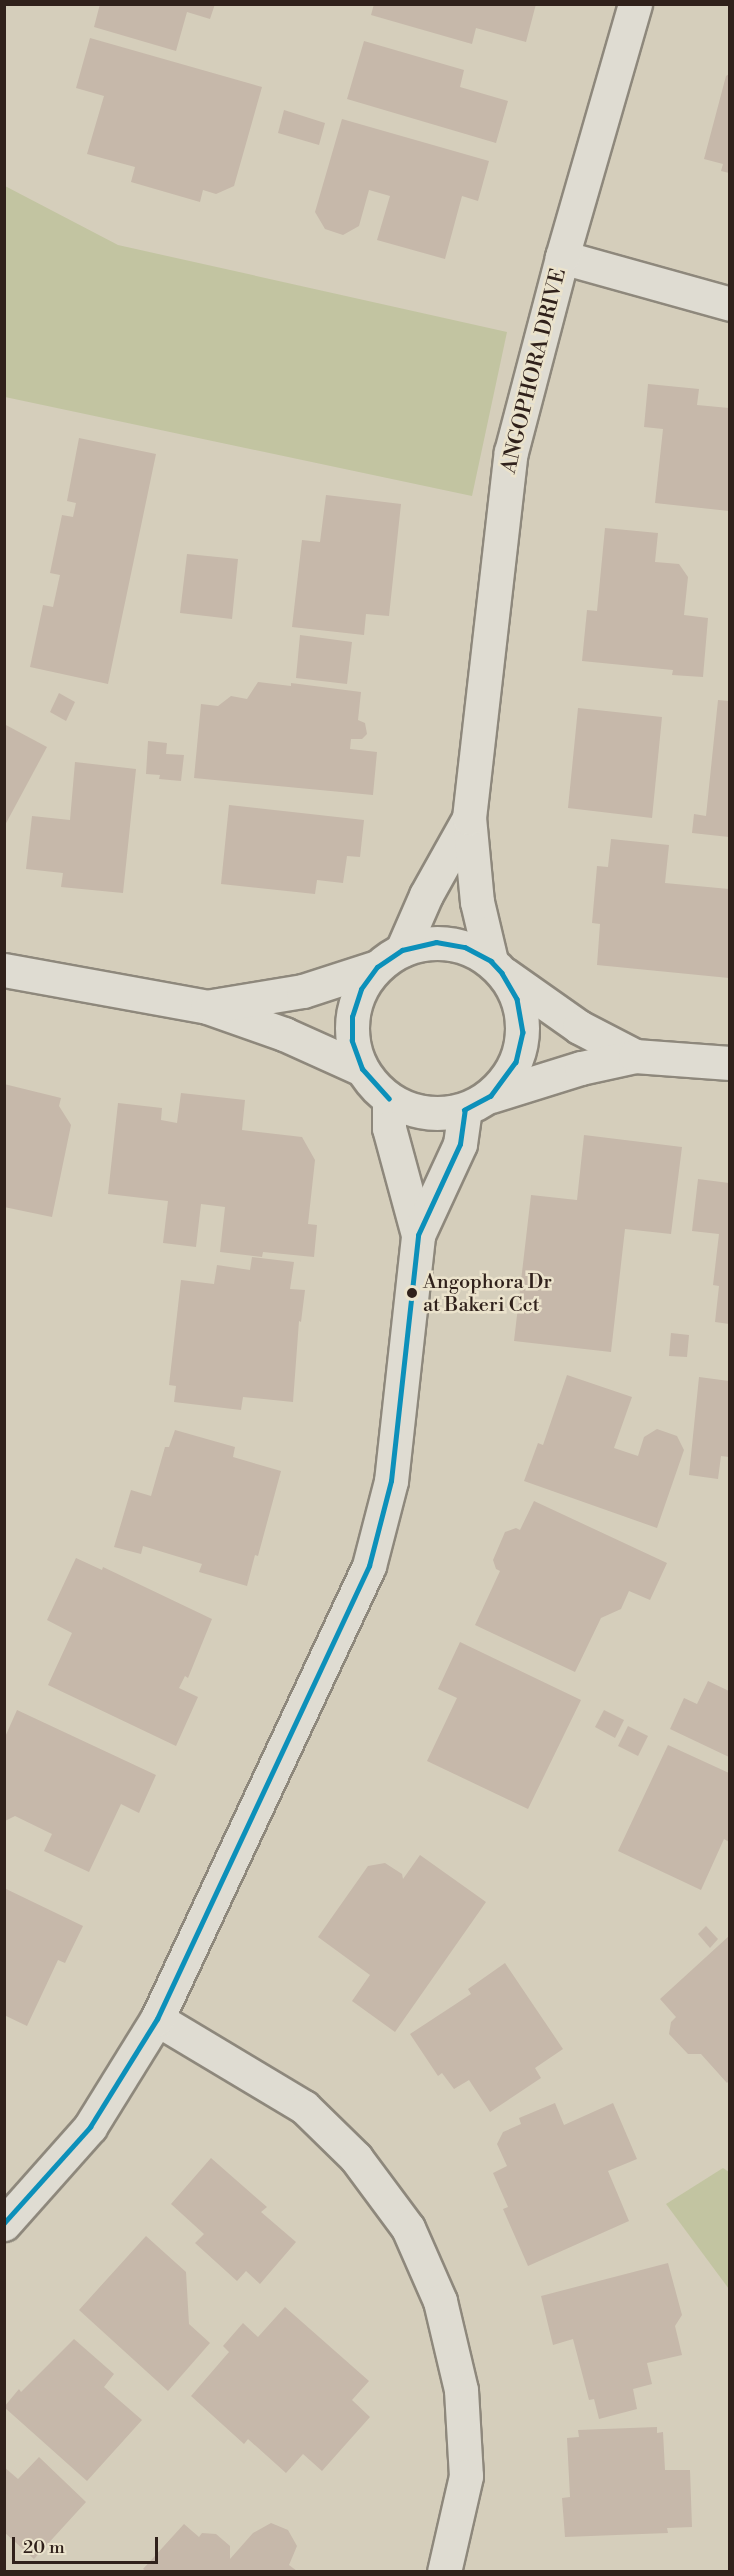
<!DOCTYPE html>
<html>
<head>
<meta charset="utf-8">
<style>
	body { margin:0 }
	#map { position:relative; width:734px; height:2576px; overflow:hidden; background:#d5cebb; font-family:"Libre Bodoni",serif }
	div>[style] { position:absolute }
	.green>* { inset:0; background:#c2c4a1 }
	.building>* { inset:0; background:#c6b8aa }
	.roads { filter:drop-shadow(2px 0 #8e887c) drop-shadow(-2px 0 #8e887c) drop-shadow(0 2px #8e887c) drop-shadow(0 -2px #8e887c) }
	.street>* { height:33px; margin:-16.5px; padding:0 16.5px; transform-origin:16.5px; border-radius:16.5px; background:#dfdcd2 }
	.street>.ring { margin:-16.5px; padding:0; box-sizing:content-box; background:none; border:33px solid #dfdcd2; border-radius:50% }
	.bus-1>* { height:4.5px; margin:-2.25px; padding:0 2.25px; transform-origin:2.25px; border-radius:2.25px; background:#0c90ba }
	.dots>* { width:16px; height:16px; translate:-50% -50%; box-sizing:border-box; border:3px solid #ebe3cc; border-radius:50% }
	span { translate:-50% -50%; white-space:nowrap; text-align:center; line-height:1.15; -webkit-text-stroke:5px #ebe3cc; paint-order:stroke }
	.bus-label { font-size:20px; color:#30211b }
	.left { translate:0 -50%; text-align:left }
	.street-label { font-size:21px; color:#30211b }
	.frame { position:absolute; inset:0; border:6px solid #30211b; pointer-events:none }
	.scale { position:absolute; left:12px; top:2537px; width:146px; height:27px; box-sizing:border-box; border:3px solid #30211b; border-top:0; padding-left:8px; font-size:18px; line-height:21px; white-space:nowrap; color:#30211b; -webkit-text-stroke:4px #ebe3cc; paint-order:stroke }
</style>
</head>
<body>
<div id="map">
	<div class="green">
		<div style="clip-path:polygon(5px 186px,118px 245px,507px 332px,472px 496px,5px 397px)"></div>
		<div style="clip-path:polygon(723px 2168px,729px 2172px,729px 2289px,666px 2204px)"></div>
	</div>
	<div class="building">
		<div style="clip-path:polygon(100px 4px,215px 4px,210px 19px,187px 12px,176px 51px,94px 27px)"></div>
		<div style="clip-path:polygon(374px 4px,536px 4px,526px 42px,476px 28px,472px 44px,371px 15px)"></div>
		<div style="clip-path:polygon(90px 38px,262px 87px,234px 186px,216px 194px,203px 190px,200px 202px,131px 182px,135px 167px,87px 154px,104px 96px,76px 88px)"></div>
		<div style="clip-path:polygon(364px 41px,464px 70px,460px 87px,508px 101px,496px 143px,347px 99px)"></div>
		<div style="clip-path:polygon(729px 74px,729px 173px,721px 171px,723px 164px,704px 159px,726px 76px)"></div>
		<div style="clip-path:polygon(284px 110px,325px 123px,319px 145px,278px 133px)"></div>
		<div style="clip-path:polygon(342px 119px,489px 161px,478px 201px,462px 196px,445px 259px,377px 240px,390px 196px,369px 190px,359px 226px,343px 235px,325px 229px,315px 212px)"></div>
		<div style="clip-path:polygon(648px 384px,699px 389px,697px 405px,729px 408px,729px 511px,655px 503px,663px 429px,644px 427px)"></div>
		<div style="clip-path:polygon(79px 438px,156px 454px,108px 684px,30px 667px,43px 605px,53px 607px,60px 575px,50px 573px,62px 515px,73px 517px,76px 503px,67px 501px)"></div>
		<div style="clip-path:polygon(326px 495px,401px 504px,389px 616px,366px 614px,364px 635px,292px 627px,302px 540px,320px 542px)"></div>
		<div style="clip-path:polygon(605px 528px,658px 533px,655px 562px,679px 564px,688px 577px,684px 615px,708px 618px,703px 677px,672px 675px,673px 670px,582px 661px,587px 610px,597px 611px)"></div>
		<div style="clip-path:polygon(187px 554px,238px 559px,232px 619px,180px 613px)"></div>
		<div style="clip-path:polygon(300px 635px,352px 642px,347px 684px,296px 678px)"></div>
		<div style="clip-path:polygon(258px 682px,291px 686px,291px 683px,361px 692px,358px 720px,365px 723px,367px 734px,362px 739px,351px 739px,350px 749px,377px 752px,373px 795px,194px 778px,201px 704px,218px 706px,231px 696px,247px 699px)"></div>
		<div style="clip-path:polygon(59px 693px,75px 702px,66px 721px,50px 712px)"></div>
		<div style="clip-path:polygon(718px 700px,729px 701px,729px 837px,692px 833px,694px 814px,706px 816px)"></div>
		<div style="clip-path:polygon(578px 708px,662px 717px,652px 818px,568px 808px)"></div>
		<div style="clip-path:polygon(4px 724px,47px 747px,4px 827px)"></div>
		<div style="clip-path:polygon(148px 741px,167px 743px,166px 754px,184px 755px,181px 781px,159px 779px,160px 775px,146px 774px)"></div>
		<div style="clip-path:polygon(75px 762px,136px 769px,123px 893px,61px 887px,63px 873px,26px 869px,32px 816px,70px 820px)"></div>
		<div style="clip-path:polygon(229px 805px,364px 820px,360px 857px,347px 856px,343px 883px,317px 880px,315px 894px,221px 884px)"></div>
		<div style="clip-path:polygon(611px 839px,669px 845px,665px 883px,729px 889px,729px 978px,597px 965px,600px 924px,592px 923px,597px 866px,608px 867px)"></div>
		<div style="clip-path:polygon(4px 1084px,61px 1098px,59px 1106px,71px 1125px,52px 1217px,4px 1207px)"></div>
		<div style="clip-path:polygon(181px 1093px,245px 1100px,242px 1130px,302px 1137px,315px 1160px,308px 1224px,317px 1225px,314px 1257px,263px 1252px,262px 1257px,220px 1252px,225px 1207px,201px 1204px,196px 1247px,163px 1243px,168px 1201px,108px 1194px,118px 1103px,162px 1108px,161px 1120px,177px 1123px)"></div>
		<div style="clip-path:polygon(584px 1135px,682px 1147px,671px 1234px,625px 1229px,611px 1352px,514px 1341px,531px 1195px,577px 1200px)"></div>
		<div style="clip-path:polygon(698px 1179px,729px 1183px,729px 1324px,715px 1322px,719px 1286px,713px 1285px,719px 1234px,692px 1231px)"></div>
		<div style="clip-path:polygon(252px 1257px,294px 1262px,290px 1289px,305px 1290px,301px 1322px,299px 1321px,293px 1402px,243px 1397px,241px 1410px,174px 1402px,176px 1386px,169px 1385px,181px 1280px,214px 1284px,217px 1265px,250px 1270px)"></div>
		<div style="clip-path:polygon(671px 1333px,689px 1335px,687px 1357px,669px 1356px)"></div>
		<div style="clip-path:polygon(567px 1375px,632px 1397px,614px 1448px,638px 1456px,644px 1437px,657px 1429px,677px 1436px,684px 1450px,657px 1528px,524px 1481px,538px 1443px,543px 1445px)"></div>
		<div style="clip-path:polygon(699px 1377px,729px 1381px,729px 1457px,721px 1456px,718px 1479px,689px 1475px)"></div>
		<div style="clip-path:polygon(175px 1430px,235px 1447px,233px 1457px,281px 1471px,258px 1556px,255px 1555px,247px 1586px,199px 1572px,202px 1564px,143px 1546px,141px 1554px,114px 1547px,131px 1490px,151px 1496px,165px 1447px,169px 1447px)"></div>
		<div style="clip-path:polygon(534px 1501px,667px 1563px,650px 1600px,629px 1591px,621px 1609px,601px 1618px,575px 1672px,475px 1625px,500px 1571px,496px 1569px,493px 1560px,505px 1532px,516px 1528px,520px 1530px)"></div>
		<div style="clip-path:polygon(76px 1558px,102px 1570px,103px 1567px,212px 1619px,188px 1678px,185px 1676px,179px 1688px,198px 1697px,176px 1746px,48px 1685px,72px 1633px,47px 1620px)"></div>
		<div style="clip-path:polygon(460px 1642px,581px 1700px,528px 1809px,427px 1761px,457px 1698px,438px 1689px)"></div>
		<div style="clip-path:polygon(708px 1681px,729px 1691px,729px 1757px,670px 1729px,684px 1698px,697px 1704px)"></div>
		<div style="clip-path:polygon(17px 1710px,156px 1775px,139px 1813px,121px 1804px,89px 1872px,44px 1851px,52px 1834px,15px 1816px,5px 1821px,5px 1737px)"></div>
		<div style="clip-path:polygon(604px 1710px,624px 1720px,615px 1738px,595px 1727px)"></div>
		<div style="clip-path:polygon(628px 1726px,648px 1736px,638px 1756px,618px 1746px)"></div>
		<div style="clip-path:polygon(668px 1745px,729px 1773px,729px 1842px,724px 1839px,701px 1890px,618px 1851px)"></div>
		<div style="clip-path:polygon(420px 1855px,486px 1902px,395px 2032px,352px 2001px,370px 1975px,318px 1937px,368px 1866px,385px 1863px,402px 1874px,403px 1879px)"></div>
		<div style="clip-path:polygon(4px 1888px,83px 1926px,65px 1963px,58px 1960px,27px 2026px,4px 2015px)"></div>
		<div style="clip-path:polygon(706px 1926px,718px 1939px,710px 1948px,698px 1934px)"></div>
		<div style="clip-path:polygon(729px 1936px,729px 2081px,727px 2083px,701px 2054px,688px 2054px,669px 2034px,671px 2022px,676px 2017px,660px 1999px)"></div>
		<div style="clip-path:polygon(505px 1963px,563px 2049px,535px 2068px,541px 2078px,490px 2112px,469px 2080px,454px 2089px,442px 2073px,438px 2076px,410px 2034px,471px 1994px,468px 1989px)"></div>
		<div style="clip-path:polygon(555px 2103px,564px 2125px,613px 2103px,637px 2159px,608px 2171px,629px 2221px,528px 2266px,503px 2209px,508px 2207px,493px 2173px,507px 2166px,497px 2144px,503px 2132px,521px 2124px,519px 2118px)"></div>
		<div style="clip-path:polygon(211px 2158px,267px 2207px,261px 2212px,296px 2242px,260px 2284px,246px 2271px,237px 2281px,195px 2243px,204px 2234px,171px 2204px)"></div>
		<div style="clip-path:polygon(146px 2236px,186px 2272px,189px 2324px,210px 2343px,168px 2391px,79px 2310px)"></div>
		<div style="clip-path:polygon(668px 2263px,682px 2315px,675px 2326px,682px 2355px,647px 2363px,652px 2384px,633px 2389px,637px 2409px,599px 2419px,594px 2399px,589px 2400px,573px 2339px,553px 2345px,541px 2296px)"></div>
		<div style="clip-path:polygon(285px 2307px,369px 2381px,352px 2400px,370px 2417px,322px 2471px,303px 2454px,286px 2473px,248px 2439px,244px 2444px,191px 2396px,229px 2352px,223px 2346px,243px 2323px,258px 2337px)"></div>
		<div style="clip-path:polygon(74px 2339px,114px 2374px,104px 2387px,142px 2420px,87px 2481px,4px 2407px,19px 2389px,21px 2392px)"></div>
		<div style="clip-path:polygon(657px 2427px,657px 2433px,663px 2432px,665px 2470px,690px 2470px,692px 2527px,667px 2528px,668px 2533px,565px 2537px,562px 2498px,570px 2497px,567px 2438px,579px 2437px,578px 2430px)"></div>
		<div style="clip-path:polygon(39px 2457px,86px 2502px,34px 2559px,4px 2532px,4px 2467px,18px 2479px)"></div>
		<div style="clip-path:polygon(271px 2523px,288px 2530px,297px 2546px,289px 2565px,297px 2571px,146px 2571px,143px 2569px,184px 2524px,199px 2537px,202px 2533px,216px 2534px,230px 2546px,230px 2559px,253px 2533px)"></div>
	</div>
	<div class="roads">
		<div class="street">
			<div style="left:562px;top:257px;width:174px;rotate:15.6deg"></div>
			<div class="ring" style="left:352px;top:943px;width:137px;height:137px"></div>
			<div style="left:402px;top:950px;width:60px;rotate:-66.4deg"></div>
			<div style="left:426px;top:895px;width:88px;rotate:-60.8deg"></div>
			<div style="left:491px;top:961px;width:61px;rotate:-103.3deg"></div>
			<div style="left:477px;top:902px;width:84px;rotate:-95.4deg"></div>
			<div style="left:469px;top:818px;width:368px;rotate:-83.5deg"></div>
			<div style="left:511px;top:452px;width:202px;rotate:-75.3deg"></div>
			<div style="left:562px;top:257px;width:263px;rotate:-73.9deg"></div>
			<div style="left:4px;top:970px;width:206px;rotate:10.3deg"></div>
			<div style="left:207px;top:1007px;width:82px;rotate:19.3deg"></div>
			<div style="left:284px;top:1034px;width:85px;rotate:24.2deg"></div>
			<div style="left:504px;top:974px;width:92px;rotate:35.2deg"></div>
			<div style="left:579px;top:1027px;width:63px;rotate:27.4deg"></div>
			<div style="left:212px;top:1006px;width:92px;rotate:-9.4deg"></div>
			<div style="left:303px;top:991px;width:78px;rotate:-18deg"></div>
			<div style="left:491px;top:1096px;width:94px;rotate:-17.3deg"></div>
			<div style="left:581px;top:1068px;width:55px;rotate:-12.5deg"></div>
			<div style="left:635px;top:1056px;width:95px;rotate:4.2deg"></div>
			<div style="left:389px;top:1099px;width:29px;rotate:90deg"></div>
			<div style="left:389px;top:1128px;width:111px;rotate:74.8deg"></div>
			<div style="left:157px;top:2019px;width:171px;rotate:30.9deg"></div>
			<div style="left:304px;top:2107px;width:73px;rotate:44.4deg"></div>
			<div style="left:356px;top:2158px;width:87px;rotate:53.4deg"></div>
			<div style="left:408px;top:2228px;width:80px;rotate:66.3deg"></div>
			<div style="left:440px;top:2301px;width:91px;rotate:76.7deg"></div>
			<div style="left:461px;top:2390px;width:86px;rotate:86.7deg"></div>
			<div style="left:466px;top:2476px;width:98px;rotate:102.9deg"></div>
			<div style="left:4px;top:2224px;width:130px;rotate:-48.4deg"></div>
			<div style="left:90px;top:2127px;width:127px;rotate:-58.2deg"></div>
			<div style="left:157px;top:2019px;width:500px;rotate:-64.92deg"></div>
			<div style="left:369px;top:1566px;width:88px;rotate:-75.5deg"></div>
			<div style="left:391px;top:1481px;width:247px;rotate:-83.7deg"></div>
			<div style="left:418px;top:1235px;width:100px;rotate:-65.2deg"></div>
			<div style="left:460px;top:1144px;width:34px;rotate:-82deg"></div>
		</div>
	</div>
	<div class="bus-1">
		<div style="left:389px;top:1099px;width:40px;rotate:-132deg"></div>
		<div style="left:362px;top:1069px;width:30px;rotate:-110deg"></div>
		<div style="left:352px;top:1041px;width:24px;rotate:-90deg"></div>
		<div style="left:352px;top:1017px;width:29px;rotate:-72deg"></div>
		<div style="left:361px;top:989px;width:27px;rotate:-54deg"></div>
		<div style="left:377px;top:967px;width:30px;rotate:-34deg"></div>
		<div style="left:402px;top:950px;width:35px;rotate:-13deg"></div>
		<div style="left:436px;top:942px;width:29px;rotate:10deg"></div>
		<div style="left:465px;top:947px;width:30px;rotate:28deg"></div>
		<div style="left:491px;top:961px;width:16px;rotate:47deg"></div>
		<div style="left:502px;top:973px;width:30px;rotate:60deg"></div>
		<div style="left:517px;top:999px;width:34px;rotate:80deg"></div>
		<div style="left:523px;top:1032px;width:31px;rotate:103deg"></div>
		<div style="left:516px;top:1062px;width:42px;rotate:126.3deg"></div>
		<div style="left:491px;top:1096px;width:30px;rotate:152deg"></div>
		<div style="left:4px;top:2223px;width:129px;rotate:-48.1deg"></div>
		<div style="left:90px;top:2127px;width:127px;rotate:-58.2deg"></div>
		<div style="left:157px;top:2019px;width:500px;rotate:-64.92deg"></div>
		<div style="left:369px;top:1566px;width:88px;rotate:-75.5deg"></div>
		<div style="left:391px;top:1481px;width:247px;rotate:-83.7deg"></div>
		<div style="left:418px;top:1235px;width:100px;rotate:-65.2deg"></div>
		<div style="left:460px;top:1144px;width:34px;rotate:-82deg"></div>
	</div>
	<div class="dots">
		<div style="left:412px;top:1293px;background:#30211b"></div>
	</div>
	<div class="bus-label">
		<span class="left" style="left:423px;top:1294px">Angophora Dr<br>at Bakeri Cct</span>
	</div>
	<div class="street-label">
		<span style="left:534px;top:371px;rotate:-76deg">ANGOPHORA DRIVE</span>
	</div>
	<div class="frame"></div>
	<div class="scale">20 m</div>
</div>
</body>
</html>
